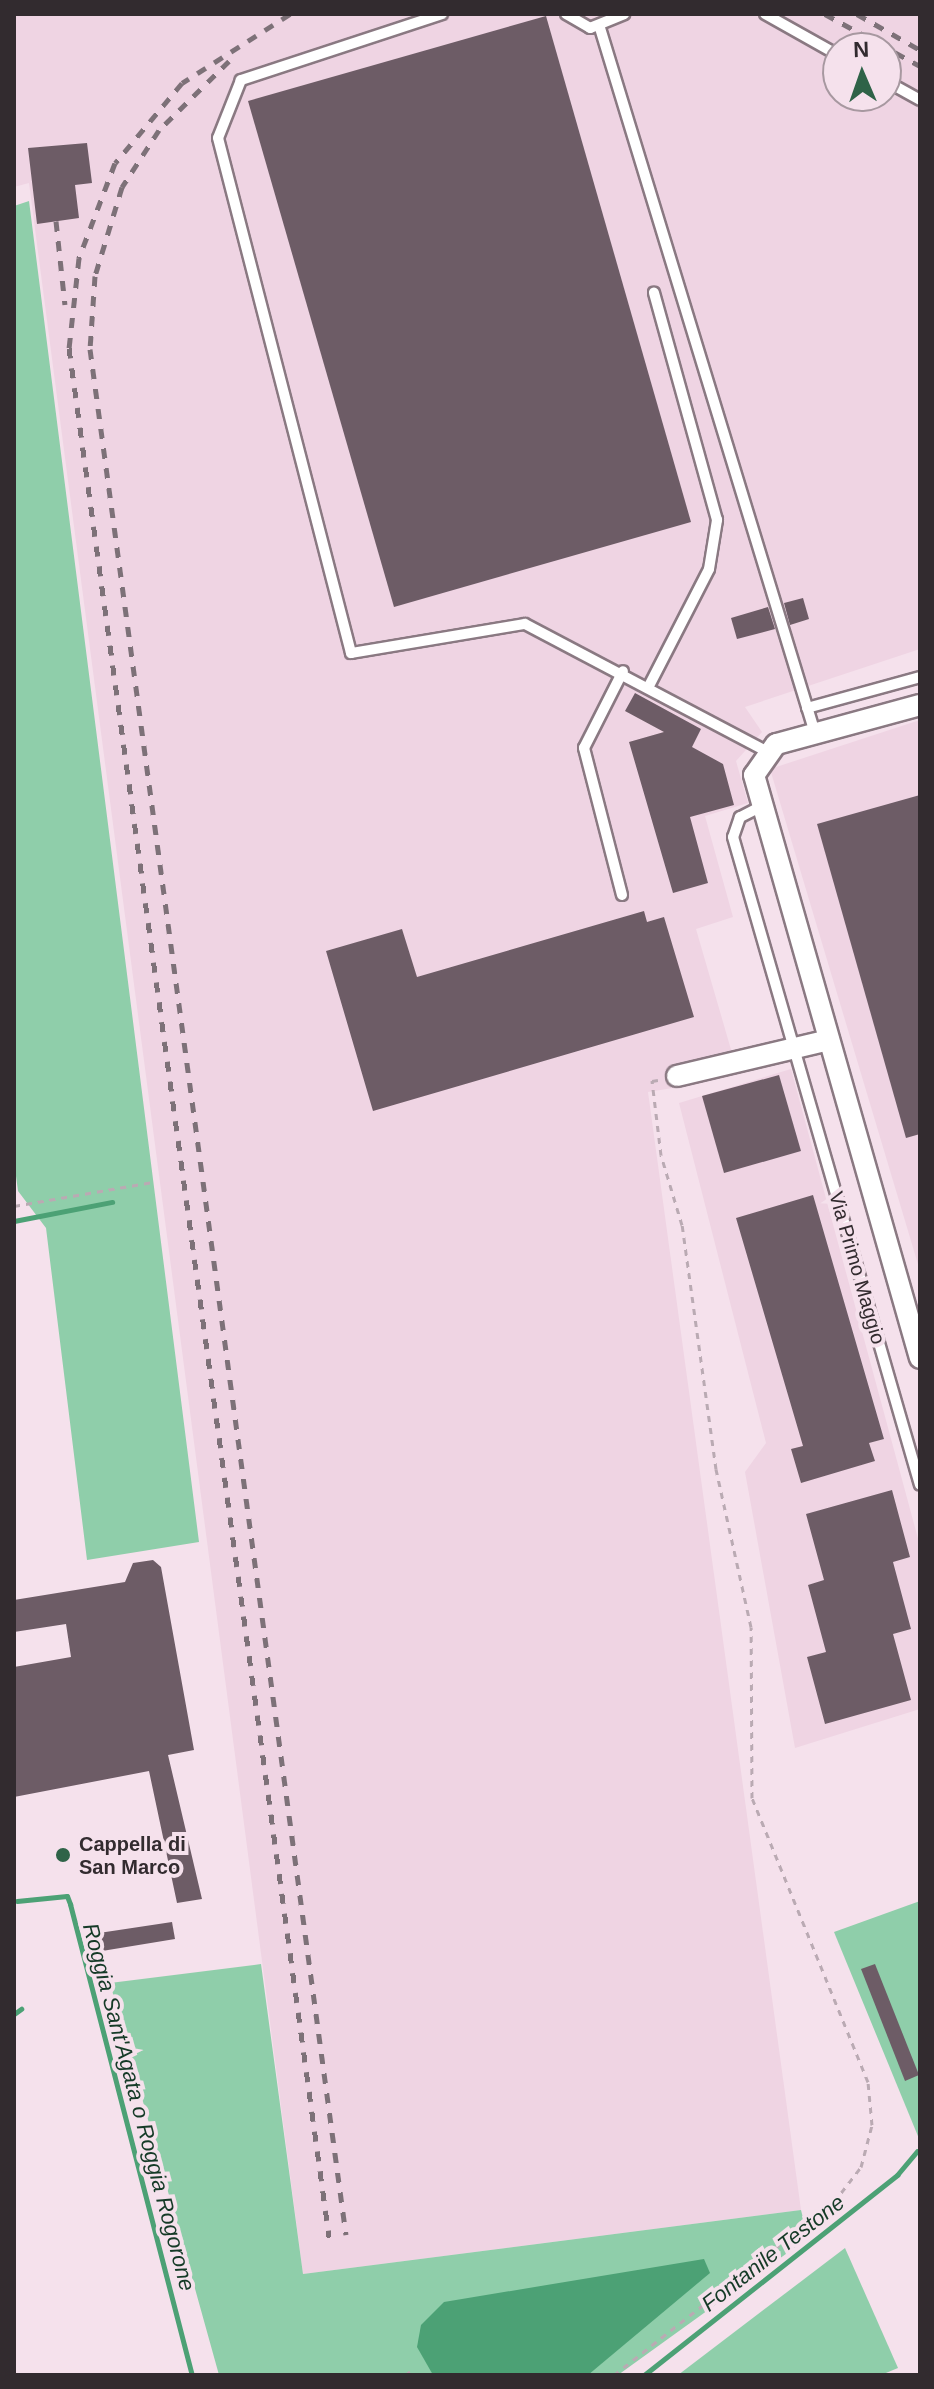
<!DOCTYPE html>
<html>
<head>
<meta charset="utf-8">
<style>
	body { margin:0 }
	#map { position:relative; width:934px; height:2389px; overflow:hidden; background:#f5e1ec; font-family:Arial,sans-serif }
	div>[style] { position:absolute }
	.built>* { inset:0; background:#efd4e3 }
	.green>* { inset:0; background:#8fceaa }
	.water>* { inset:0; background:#4ca175 }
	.stream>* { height:5px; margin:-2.5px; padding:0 2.5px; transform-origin:2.5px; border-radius:2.5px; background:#4ca175 }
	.building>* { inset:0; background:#6d5c66 }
	.path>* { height:3px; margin-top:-1.5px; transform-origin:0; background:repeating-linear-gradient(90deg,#baaab3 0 6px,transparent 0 12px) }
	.roads { filter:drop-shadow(2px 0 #8a7982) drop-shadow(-2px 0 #8a7982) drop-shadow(0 2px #8a7982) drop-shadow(0 -2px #8a7982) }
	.service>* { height:10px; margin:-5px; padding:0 5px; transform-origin:5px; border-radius:5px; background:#fff }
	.minor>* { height:20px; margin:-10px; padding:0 10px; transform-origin:10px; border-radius:10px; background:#fff }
	.rail>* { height:5px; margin-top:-2.5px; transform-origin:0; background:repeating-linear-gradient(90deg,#7d7178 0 10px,transparent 0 20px) }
	.dots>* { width:22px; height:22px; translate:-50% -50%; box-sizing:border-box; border:4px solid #f5e1ec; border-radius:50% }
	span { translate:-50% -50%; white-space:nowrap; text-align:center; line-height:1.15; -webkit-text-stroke:8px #f5e1ec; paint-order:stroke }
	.street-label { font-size:20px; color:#322b2f }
	.poi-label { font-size:20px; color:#322b2f; font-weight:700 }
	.left { translate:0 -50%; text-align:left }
	.water-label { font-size:22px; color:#153a27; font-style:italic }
	.frame { position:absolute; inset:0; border:16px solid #322b2f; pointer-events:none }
	.north { position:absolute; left:822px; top:32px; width:80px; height:80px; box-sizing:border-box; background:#f5e1ec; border:2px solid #a798a0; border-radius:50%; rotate:358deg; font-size:22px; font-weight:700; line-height:32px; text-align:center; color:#322b2f }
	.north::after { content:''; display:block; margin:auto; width:28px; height:36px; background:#2f6348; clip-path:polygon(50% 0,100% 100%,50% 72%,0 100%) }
</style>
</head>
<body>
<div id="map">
	<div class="built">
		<div style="clip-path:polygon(evenodd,14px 14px,920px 14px,920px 649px,745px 707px,762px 732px,736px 761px,748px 803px,705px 816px,733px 917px,696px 929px,732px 1053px,676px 1065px,679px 1087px,648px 1092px,801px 2210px,303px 2274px,29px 183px,14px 187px,14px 14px,838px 48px,886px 48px,886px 96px,838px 96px,838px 48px)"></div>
		<div style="clip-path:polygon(920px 720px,920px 1271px,770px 769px)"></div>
		<div style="clip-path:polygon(791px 1069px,920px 1546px,920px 1709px,795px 1748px,745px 1472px,766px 1443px,679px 1103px)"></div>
	</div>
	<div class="green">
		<div style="clip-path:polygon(29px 201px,199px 1542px,87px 1560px,46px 1228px,18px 1191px,14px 1161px,14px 206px)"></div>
		<div style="clip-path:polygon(920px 1901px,920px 2141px,834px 1932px)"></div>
		<div style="clip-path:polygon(261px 1964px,303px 2274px,801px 2210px,808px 2238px,618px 2375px,219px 2375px,110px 1983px)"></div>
		<div style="clip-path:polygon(845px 2248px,898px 2368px,881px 2375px,678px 2375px)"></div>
	</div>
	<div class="water">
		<div style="clip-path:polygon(704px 2259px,710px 2273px,588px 2375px,433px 2375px,417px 2347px,421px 2325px,444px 2302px)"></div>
	</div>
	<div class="stream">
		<div style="left:14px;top:1221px;width:100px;rotate:-11deg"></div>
		<div style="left:17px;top:1901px;width:50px;rotate:-5.7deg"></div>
		<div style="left:67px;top:1896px;width:9px;rotate:69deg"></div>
		<div style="left:70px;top:1904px;width:487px;rotate:75.5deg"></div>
		<div style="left:14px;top:2014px;width:9px;rotate:-36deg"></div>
		<div style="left:644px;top:2375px;width:323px;rotate:-38.3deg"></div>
		<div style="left:897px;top:2175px;width:31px;rotate:-50deg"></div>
	</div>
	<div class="building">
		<div style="clip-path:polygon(546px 16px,691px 522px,394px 607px,248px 101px)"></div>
		<div style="clip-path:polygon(87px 143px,92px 183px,75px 185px,79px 218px,37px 224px,28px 148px)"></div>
		<div style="clip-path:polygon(803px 598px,809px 619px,790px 625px,784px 603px)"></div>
		<div style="clip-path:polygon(768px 607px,775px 629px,737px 639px,731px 618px)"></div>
		<div style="clip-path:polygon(635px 693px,701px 729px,692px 747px,723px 764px,734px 805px,690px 817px,708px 883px,673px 893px,629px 742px,664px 732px,625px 711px)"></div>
		<div style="clip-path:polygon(920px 795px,920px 1134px,906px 1138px,817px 824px)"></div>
		<div style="clip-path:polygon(644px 911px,647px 922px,664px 917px,694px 1017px,373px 1111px,326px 951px,402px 929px,417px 977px)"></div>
		<div style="clip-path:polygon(779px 1075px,801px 1151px,724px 1173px,702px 1096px)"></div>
		<div style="clip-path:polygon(813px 1195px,884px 1439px,869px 1443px,875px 1461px,801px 1483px,791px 1449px,803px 1446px,736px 1218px)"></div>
		<div style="clip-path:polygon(892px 1490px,910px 1557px,893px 1562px,911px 1629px,893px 1634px,911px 1700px,825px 1724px,807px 1657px,826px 1652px,808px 1585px,824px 1580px,806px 1514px)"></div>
		<div style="clip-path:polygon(153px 1560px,161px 1567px,194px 1750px,168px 1755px,202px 1899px,177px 1903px,149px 1771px,14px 1797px,14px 1667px,71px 1657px,66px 1624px,14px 1632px,14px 1600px,125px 1582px,133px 1563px)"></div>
		<div style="clip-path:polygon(172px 1922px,175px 1939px,102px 1951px,99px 1933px)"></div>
		<div style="clip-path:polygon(875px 1964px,919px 2075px,905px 2081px,861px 1969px)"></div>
	</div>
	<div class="path">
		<div style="left:14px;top:1206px;width:141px;rotate:-9.8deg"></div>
		<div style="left:14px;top:1951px;width:43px;rotate:90deg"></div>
		<div style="left:408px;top:2371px;width:4px;rotate:63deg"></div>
		<div style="left:614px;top:2375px;width:280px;rotate:-38.2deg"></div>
		<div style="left:834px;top:2202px;width:44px;rotate:-52.4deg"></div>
		<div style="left:861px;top:2167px;width:43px;rotate:-75.3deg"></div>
		<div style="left:872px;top:2125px;width:43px;rotate:-95.3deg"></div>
		<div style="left:868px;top:2082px;width:307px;rotate:-112.2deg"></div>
		<div style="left:752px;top:1798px;width:171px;rotate:-90.3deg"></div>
		<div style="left:751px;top:1627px;width:162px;rotate:-102.5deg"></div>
		<div style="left:716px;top:1469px;width:246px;rotate:-97.9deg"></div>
		<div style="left:682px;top:1225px;width:73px;rotate:-106.7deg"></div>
		<div style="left:661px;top:1155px;width:75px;rotate:-96.9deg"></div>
		<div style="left:652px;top:1081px;width:6px;rotate:-9deg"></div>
	</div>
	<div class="roads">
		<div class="service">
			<div style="left:442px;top:14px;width:212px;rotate:161.8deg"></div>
			<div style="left:241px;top:80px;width:62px;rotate:111.6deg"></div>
			<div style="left:218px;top:138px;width:532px;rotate:75.52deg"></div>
			<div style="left:351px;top:653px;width:176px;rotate:-9.5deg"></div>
			<div style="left:525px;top:624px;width:272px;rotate:27.8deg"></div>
			<div style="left:566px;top:14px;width:28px;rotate:30deg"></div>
			<div style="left:590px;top:28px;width:37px;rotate:-22deg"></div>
			<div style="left:765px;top:14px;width:84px;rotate:29.3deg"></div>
			<div style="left:600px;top:28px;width:737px;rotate:73.04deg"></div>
			<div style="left:886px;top:81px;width:39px;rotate:29deg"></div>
			<div style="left:650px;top:684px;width:129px;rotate:-62.8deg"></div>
			<div style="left:709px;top:569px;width:50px;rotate:-80.7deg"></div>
			<div style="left:717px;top:520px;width:236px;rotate:-105.5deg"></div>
			<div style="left:807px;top:708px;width:117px;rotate:-15.3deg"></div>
			<div style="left:762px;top:806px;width:25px;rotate:153deg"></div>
			<div style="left:740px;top:817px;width:21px;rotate:109deg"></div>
			<div style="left:733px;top:837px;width:674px;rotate:73.9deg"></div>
			<div style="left:622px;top:895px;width:152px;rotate:-104.5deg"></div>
			<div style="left:584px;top:748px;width:86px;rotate:-63.1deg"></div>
		</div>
		<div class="minor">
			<div style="left:920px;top:705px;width:149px;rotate:164.8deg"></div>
			<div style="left:776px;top:744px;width:38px;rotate:125deg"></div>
			<div style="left:754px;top:775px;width:606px;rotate:74.11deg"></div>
			<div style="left:677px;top:1076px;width:156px;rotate:-13.3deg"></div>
		</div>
	</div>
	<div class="rail">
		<div style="left:290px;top:14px;width:128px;rotate:147.4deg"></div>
		<div style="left:182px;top:83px;width:104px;rotate:129.9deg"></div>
		<div style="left:115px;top:163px;width:102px;rotate:110.8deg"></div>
		<div style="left:79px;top:258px;width:91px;rotate:96.3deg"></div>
		<div style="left:69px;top:348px;width:1907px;rotate:82.16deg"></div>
		<div style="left:825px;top:14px;width:108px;rotate:28.7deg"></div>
		<div style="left:857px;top:14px;width:73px;rotate:29.7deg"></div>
		<div style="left:229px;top:61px;width:98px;rotate:135.4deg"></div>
		<div style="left:159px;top:130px;width:68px;rotate:123deg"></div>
		<div style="left:122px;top:187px;width:93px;rotate:106.9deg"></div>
		<div style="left:95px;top:276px;width:73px;rotate:93.9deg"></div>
		<div style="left:90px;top:349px;width:1903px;rotate:82.27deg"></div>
		<div style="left:56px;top:221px;width:84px;rotate:83.9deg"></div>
	</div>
	<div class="dots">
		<div style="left:63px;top:1855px;background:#2f6348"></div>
	</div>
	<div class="street-label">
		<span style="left:857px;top:1268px;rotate:74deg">Via Primo Maggio</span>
	</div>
	<div class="poi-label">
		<span class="left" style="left:79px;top:1856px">Cappella di<br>San Marco</span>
	</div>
	<div class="water-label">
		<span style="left:139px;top:2107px;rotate:75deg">Roggia Sant'Agata o Roggia Rogorone</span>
		<span style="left:773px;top:2253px;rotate:-38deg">Fontanile Testone</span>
	</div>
	<div class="frame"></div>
	<div class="north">N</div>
</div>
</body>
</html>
